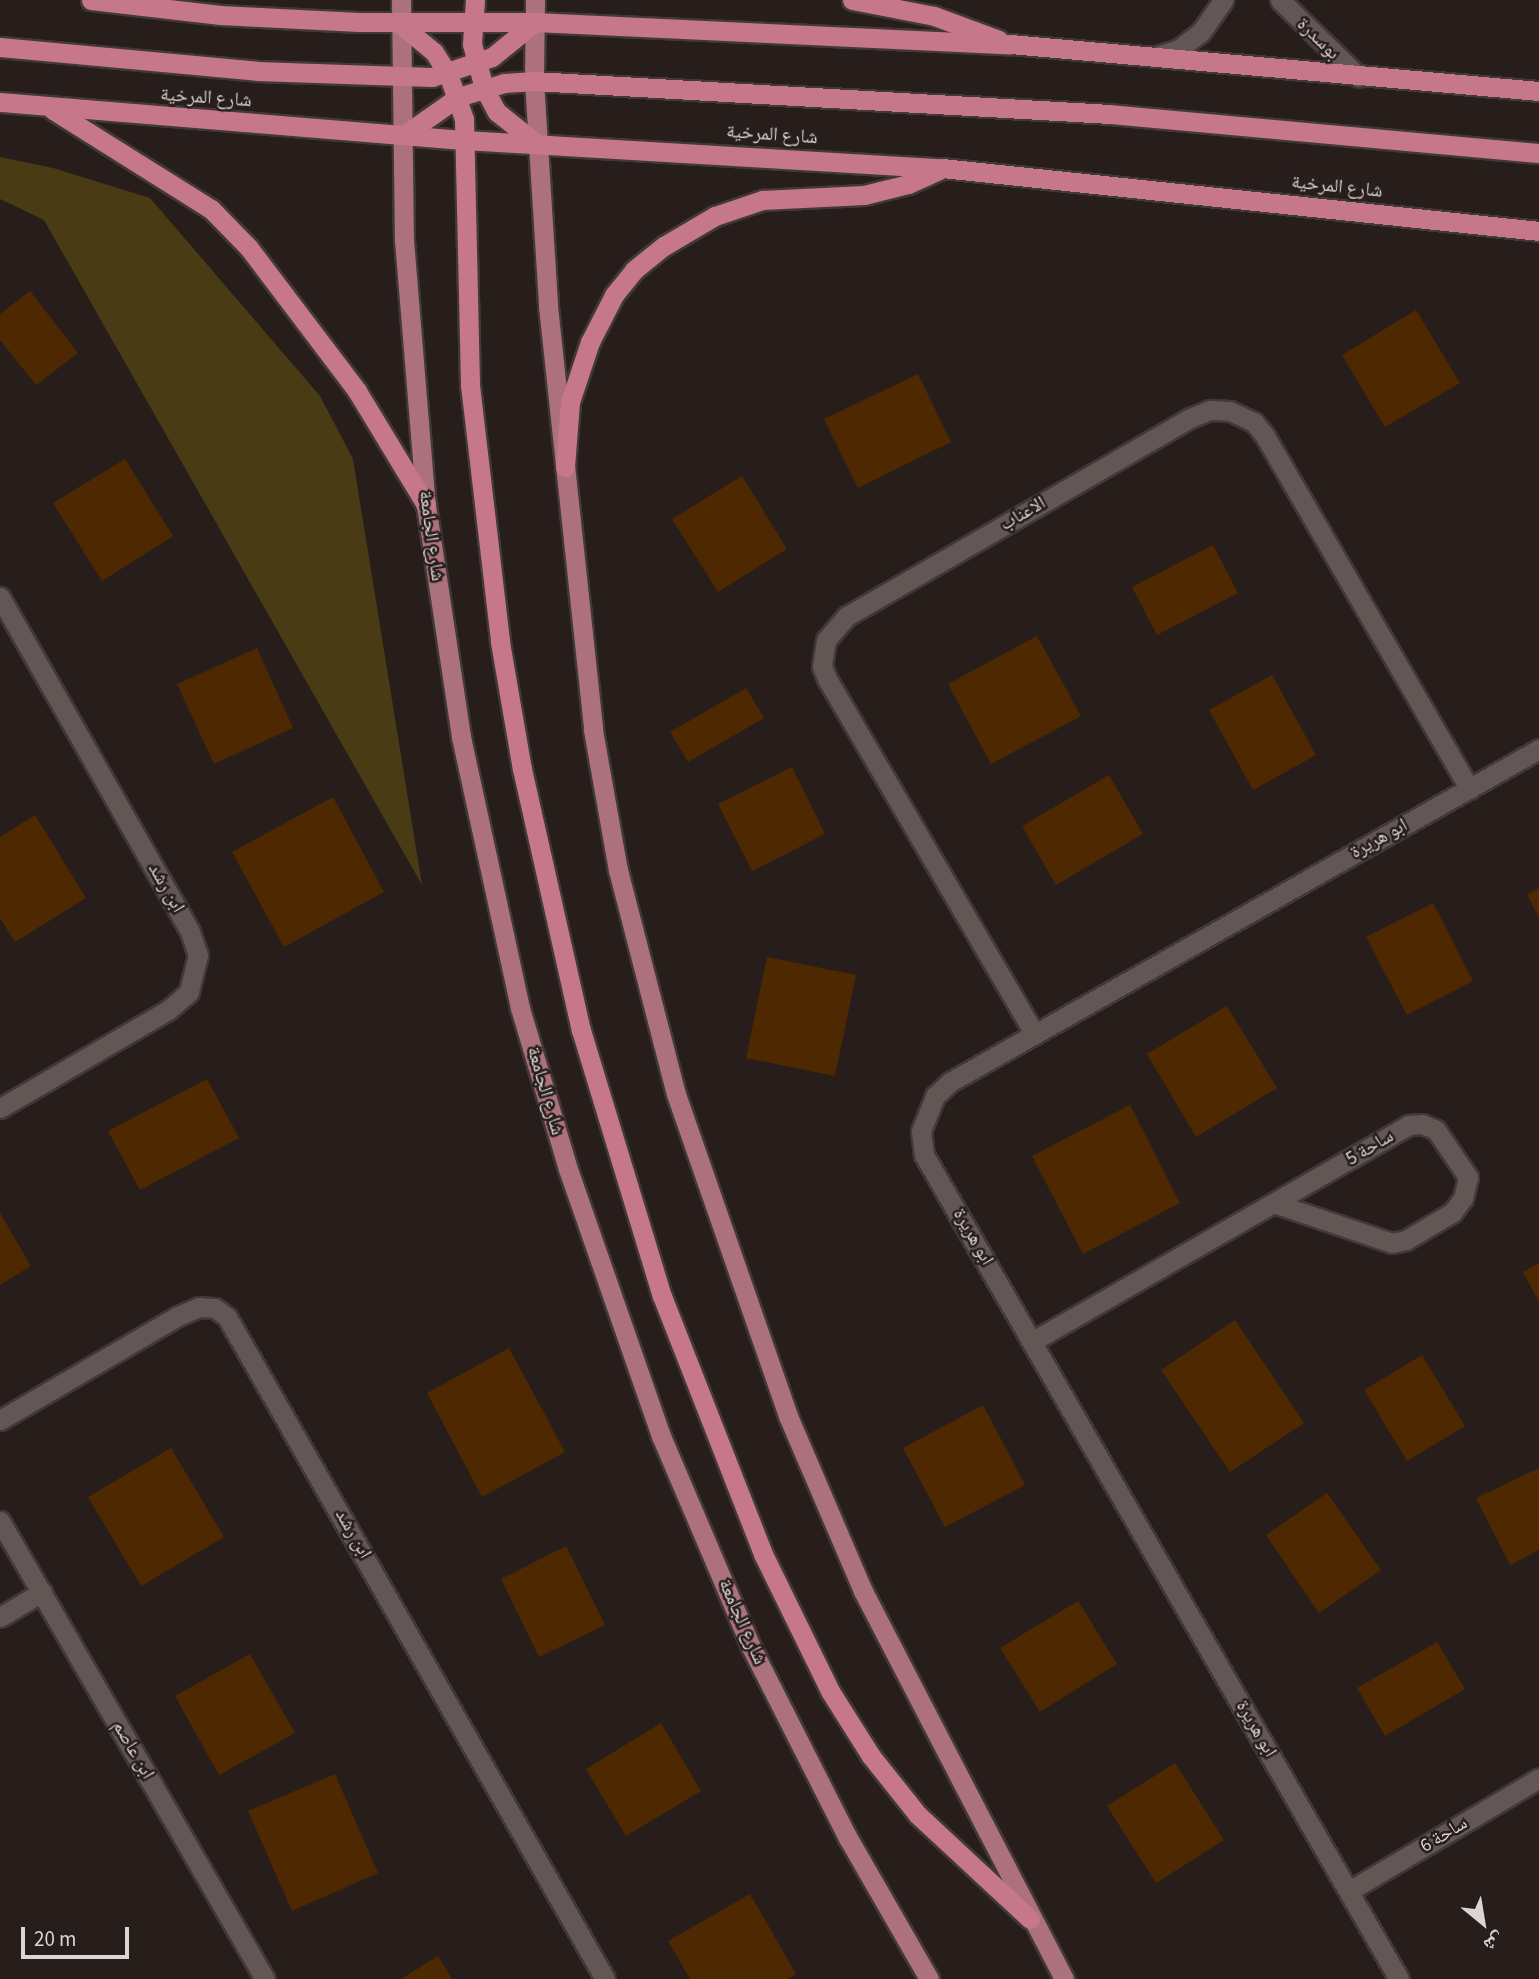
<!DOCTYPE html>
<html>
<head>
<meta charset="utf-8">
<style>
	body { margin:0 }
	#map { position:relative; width:1539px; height:1979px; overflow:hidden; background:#271e1c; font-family:"Source Sans 3","Noto Naskh Arabic",sans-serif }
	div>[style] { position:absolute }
	.green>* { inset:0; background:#493b13 }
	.building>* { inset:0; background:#4e2800 }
	.roads { filter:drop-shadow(2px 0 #413937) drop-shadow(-2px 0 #413937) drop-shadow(0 2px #413937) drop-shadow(0 -2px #413937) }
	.minor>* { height:19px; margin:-9.5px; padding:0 9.5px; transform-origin:9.5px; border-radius:9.5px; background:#635755 }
	.primary>* { height:19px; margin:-9.5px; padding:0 9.5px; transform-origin:9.5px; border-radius:9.5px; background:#ad707d }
	.trunk>* { height:19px; margin:-9.5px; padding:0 9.5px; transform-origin:9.5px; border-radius:9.5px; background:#c6788a }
	span { translate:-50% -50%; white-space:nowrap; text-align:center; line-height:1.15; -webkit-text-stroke:5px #271e1c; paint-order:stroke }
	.street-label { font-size:19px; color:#dbd5d3 }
	.north { position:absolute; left:1448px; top:1888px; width:70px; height:70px; -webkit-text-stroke:5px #271e1c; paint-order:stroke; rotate:150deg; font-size:19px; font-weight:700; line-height:28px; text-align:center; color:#dbd5d3 }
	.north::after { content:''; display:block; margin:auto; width:24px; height:32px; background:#dbd5d3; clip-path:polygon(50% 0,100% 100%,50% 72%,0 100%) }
	.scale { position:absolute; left:21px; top:1927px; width:108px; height:32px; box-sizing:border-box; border:4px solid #dbd5d3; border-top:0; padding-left:9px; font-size:21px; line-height:24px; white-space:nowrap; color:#dbd5d3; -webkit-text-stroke:5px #271e1c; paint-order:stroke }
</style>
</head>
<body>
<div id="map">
	<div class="green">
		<div style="clip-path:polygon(0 157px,53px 168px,150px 198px,320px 396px,353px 459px,422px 885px,44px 220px,0 199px)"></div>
	</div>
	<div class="building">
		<div style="clip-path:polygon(30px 291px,78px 353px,36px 385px,0 340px,0 314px)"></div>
		<div style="clip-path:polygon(1416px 310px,1460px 383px,1385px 427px,1342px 355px)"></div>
		<div style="clip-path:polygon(918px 374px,951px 442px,858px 488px,824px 419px)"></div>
		<div style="clip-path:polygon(125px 459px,173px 536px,102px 581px,53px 503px)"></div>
		<div style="clip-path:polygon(742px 476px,787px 549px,718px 592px,672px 519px)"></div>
		<div style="clip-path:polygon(1213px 545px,1238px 593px,1157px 635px,1132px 587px)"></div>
		<div style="clip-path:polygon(1037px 636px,1081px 716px,991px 764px,948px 684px)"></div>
		<div style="clip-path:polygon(257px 648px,293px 728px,214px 764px,177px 684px)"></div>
		<div style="clip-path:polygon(1272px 675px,1316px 755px,1253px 790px,1209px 710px)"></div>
		<div style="clip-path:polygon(746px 688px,764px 718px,688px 762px,670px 732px)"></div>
		<div style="clip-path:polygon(792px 767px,825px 834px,752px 871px,718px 804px)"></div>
		<div style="clip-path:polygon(1109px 775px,1143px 834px,1056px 885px,1022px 826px)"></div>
		<div style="clip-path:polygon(333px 797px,384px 892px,284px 947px,232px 852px)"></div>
		<div style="clip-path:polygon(35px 815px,86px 898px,15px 942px,0 918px,0 837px)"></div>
		<div style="clip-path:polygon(1539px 888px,1539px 918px,1527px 894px)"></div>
		<div style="clip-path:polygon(1433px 903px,1473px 981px,1407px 1015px,1366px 937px)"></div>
		<div style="clip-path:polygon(767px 957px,856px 975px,835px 1076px,746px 1058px)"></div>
		<div style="clip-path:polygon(1227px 1006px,1277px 1088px,1196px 1137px,1147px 1054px)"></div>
		<div style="clip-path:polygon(207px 1079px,239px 1138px,140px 1190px,108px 1131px)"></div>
		<div style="clip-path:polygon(1130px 1105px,1180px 1203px,1083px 1254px,1032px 1156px)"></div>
		<div style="clip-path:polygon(0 1213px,31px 1266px,0 1285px)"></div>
		<div style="clip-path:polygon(1539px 1263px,1539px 1302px,1523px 1272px)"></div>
		<div style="clip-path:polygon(1235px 1320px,1304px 1423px,1230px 1472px,1161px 1370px)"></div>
		<div style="clip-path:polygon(509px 1348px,565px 1452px,482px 1497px,427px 1393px)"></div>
		<div style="clip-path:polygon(1422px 1355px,1465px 1426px,1407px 1461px,1364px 1390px)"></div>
		<div style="clip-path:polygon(983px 1405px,1025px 1485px,945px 1527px,903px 1448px)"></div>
		<div style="clip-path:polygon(171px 1448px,224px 1537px,141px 1586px,88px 1497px)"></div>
		<div style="clip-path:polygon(1539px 1468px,1539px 1550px,1510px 1565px,1476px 1498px)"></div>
		<div style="clip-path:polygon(1327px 1493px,1381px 1570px,1319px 1613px,1266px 1535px)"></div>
		<div style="clip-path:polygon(566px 1546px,605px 1625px,539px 1657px,501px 1579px)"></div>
		<div style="clip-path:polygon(1078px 1601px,1117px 1664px,1040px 1712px,1000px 1648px)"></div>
		<div style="clip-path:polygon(1437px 1642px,1465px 1689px,1385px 1736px,1357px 1688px)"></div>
		<div style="clip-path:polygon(250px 1654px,295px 1733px,219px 1775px,175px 1696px)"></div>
		<div style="clip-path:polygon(661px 1723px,701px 1791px,626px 1836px,586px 1769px)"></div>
		<div style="clip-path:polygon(1175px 1763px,1224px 1840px,1156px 1883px,1107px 1806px)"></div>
		<div style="clip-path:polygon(335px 1774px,378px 1873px,292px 1911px,248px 1811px)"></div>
		<div style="clip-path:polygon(750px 1894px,796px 1974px,787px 1979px,690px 1979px,668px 1941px)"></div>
		<div style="clip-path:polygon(438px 1956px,452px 1979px,401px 1979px)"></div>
	</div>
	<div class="roads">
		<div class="minor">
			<div style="left:1280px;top:0;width:110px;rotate:44.3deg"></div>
			<div style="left:1154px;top:57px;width:26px;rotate:-18deg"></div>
			<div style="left:1179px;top:49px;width:28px;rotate:-38deg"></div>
			<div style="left:1201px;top:32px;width:39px;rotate:-55deg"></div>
			<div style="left:0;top:597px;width:385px;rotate:60.4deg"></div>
			<div style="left:190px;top:932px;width:24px;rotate:71deg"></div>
			<div style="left:198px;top:955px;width:38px;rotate:104deg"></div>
			<div style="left:189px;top:992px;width:28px;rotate:139deg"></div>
			<div style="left:168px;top:1010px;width:194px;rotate:149.7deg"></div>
			<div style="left:1034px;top:1033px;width:408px;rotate:-120.3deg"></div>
			<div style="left:828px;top:681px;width:16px;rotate:-112deg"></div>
			<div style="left:822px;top:666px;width:26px;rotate:-81deg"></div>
			<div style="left:826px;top:640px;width:32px;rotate:-49deg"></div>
			<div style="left:847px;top:616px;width:396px;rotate:-30deg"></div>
			<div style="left:1190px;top:418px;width:22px;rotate:-22deg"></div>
			<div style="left:1210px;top:410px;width:20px;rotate:3deg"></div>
			<div style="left:1230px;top:411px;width:26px;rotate:25deg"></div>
			<div style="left:1254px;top:422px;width:18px;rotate:52deg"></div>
			<div style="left:1265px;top:436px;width:408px;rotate:59.9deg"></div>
			<div style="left:1033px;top:1341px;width:433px;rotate:-29.9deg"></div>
			<div style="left:1408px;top:1125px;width:14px;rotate:-4deg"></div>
			<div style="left:1422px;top:1124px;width:15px;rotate:23deg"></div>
			<div style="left:1436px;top:1130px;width:57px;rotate:55.8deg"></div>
			<div style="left:1468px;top:1177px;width:22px;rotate:103deg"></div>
			<div style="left:1463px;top:1198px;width:17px;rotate:126deg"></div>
			<div style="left:1453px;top:1212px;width:55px;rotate:149.2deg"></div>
			<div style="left:1406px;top:1240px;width:14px;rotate:168deg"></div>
			<div style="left:1392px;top:1243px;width:121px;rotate:-161.3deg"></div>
			<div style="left:0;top:1420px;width:206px;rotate:-30.3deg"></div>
			<div style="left:178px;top:1316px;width:23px;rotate:-23deg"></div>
			<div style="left:199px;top:1307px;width:16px;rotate:4deg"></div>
			<div style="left:215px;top:1308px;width:15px;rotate:37deg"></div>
			<div style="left:227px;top:1317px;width:762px;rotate:60.27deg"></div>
			<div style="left:0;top:1521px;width:529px;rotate:59.95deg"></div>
			<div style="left:0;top:1617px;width:49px;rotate:-30.8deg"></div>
			<div style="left:1349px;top:1891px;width:221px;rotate:-30.7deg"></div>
			<div style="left:1399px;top:1979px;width:951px;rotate:-119.96deg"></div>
			<div style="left:924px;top:1155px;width:24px;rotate:-97deg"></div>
			<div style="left:921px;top:1131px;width:38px;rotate:-68deg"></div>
			<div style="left:935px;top:1096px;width:21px;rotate:-43deg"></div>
			<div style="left:950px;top:1082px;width:677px;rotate:-29.48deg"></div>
		</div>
		<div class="primary">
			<div style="left:401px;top:0;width:240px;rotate:89.3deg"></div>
			<div style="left:404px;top:240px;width:266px;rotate:85.3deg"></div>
			<div style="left:426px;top:505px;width:235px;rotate:81.4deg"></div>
			<div style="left:461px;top:737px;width:277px;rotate:77.7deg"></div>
			<div style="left:520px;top:1008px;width:168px;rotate:73.4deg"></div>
			<div style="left:568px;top:1169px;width:283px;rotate:70.8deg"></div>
			<div style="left:661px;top:1436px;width:229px;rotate:66.9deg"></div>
			<div style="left:751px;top:1647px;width:214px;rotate:63.1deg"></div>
			<div style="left:848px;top:1838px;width:163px;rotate:60.1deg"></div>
			<div style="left:535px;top:0;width:81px;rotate:90.7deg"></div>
			<div style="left:534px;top:81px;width:225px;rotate:86.4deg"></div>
			<div style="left:548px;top:306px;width:426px;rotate:83.9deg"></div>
			<div style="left:593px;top:730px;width:142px;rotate:79.9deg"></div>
			<div style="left:618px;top:870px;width:231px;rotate:75.5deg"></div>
			<div style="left:676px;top:1094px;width:341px;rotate:70.8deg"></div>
			<div style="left:788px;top:1416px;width:190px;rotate:66.8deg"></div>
			<div style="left:863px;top:1591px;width:437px;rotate:62.6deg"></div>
		</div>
		<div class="trunk">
			<div style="left:91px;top:0;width:130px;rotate:6.6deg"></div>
			<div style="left:220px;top:15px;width:139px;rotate:2.9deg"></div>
			<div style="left:359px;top:22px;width:176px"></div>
			<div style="left:535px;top:22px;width:476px;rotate:2.7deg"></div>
			<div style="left:1010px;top:44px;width:531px;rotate:5.08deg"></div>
			<div style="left:475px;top:0;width:44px;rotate:93.9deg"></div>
			<div style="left:472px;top:44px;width:46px;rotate:74.7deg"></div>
			<div style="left:484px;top:88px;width:27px;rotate:62deg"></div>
			<div style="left:497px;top:112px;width:50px;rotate:38.5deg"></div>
			<div style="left:852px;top:0;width:84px;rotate:11deg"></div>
			<div style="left:934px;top:16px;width:69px;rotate:20.3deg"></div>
			<div style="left:400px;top:24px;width:44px;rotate:39.5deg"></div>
			<div style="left:434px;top:52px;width:26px;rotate:58deg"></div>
			<div style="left:448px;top:74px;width:48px;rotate:70.4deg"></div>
			<div style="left:464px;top:119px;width:266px;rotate:88.7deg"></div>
			<div style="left:470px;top:385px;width:259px;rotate:83.3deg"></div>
			<div style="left:500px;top:642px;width:129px;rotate:80.2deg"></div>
			<div style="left:522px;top:769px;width:268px;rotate:77.3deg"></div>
			<div style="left:581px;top:1030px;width:278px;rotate:73.1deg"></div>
			<div style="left:662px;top:1296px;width:277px;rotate:68.6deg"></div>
			<div style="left:763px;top:1554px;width:153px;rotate:63.9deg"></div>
			<div style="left:830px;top:1691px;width:77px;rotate:57.8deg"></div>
			<div style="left:871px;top:1756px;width:75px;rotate:51.5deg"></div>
			<div style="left:918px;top:1815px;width:153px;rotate:42.9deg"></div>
			<div style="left:0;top:47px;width:258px;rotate:5.3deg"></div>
			<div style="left:257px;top:71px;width:175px;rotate:2deg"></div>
			<div style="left:432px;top:77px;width:63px;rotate:-18.4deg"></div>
			<div style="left:492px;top:57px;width:55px;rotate:-39.1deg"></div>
			<div style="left:0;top:102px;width:467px;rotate:4.7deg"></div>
			<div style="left:465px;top:140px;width:478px;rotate:3.4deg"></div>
			<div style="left:942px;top:168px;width:600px;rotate:6.02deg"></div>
			<div style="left:53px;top:110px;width:186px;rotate:32.1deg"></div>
			<div style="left:211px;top:209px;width:54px;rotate:45.7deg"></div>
			<div style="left:249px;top:248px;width:179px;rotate:52.9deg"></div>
			<div style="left:357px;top:391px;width:133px;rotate:58.8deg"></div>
			<div style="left:404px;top:135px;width:66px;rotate:-35.1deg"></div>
			<div style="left:458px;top:97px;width:48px;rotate:-16.9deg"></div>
			<div style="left:504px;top:83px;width:30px;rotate:-4deg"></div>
			<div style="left:534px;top:81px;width:576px;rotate:3.28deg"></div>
			<div style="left:1109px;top:114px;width:432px;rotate:5.2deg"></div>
			<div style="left:565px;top:467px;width:65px;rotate:-85.6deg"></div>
			<div style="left:570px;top:402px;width:63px;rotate:-71.6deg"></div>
			<div style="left:590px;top:342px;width:53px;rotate:-62.9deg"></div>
			<div style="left:614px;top:295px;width:32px;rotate:-51deg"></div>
			<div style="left:634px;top:270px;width:38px;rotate:-39deg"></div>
			<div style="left:664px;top:246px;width:59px;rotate:-30.5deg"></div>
			<div style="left:715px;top:216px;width:50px;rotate:-18.8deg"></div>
			<div style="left:762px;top:200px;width:102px;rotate:-2.8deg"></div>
			<div style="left:864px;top:195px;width:45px;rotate:-14deg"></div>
			<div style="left:908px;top:184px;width:34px;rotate:-24deg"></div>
		</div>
	</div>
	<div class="street-label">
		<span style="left:1318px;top:39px;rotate:44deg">بوسدرة</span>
		<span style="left:206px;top:98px;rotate:4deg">شارع المرخية</span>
		<span style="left:772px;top:135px;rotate:4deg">شارع المرخية</span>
		<span style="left:1337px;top:187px;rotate:6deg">شارع المرخية</span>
		<span style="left:1023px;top:514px;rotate:-30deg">الاعناب</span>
		<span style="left:431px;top:536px;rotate:82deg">شارع الجامعة</span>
		<span style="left:1379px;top:839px;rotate:-29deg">ابو هريرة</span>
		<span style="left:166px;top:888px;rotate:60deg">ابن رشد</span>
		<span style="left:545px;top:1091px;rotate:74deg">شارع الجامعة</span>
		<span style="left:1370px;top:1148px;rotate:-31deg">ساحة 5</span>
		<span style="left:973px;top:1237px;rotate:60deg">ابو هريرة</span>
		<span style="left:353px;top:1534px;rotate:60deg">ابن رشد</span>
		<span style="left:742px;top:1622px;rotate:66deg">شارع الجامعة</span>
		<span style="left:1256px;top:1729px;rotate:60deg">ابو هريرة</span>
		<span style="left:133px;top:1750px;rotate:60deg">ابن عاصم</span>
		<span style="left:1444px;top:1835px;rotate:-31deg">ساحة 6</span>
	</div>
	<div class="north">ش</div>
	<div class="scale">20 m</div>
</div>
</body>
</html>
